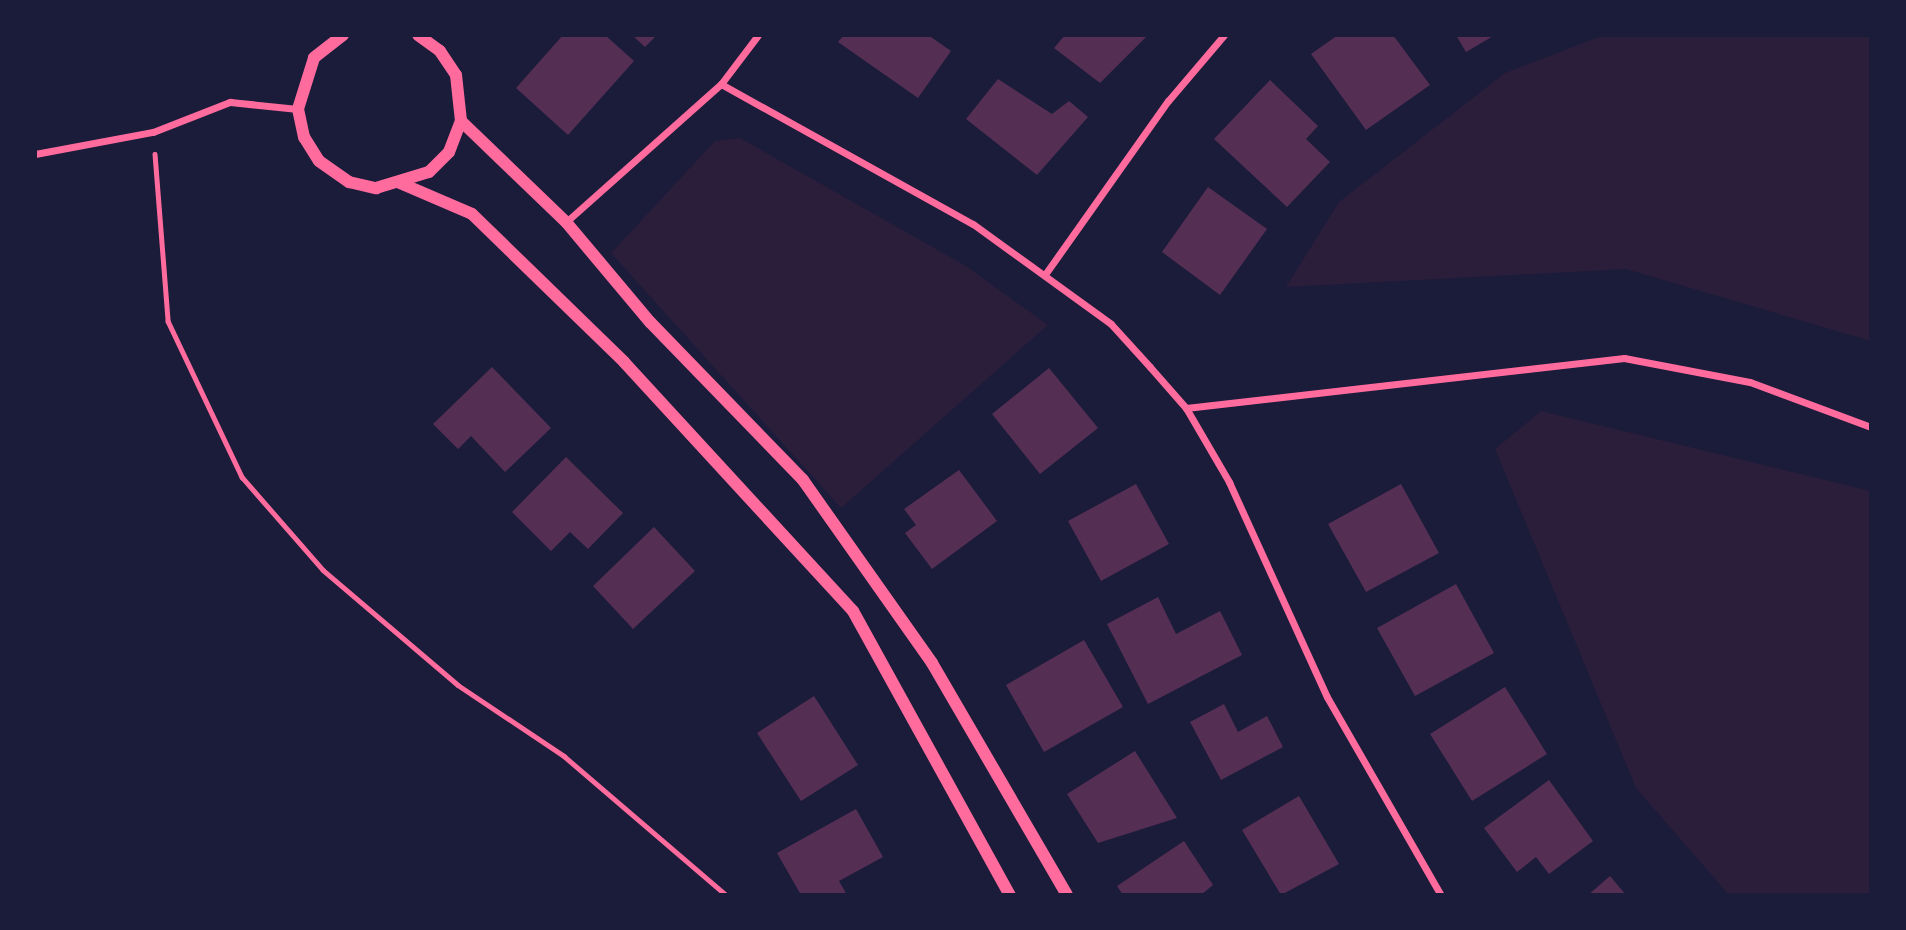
<!DOCTYPE html>
<html>
<head>
<meta charset="utf-8">
<style>
	body { margin:0 }
	#map { position:relative; width:1906px; height:930px; overflow:hidden; background:#1b1b3a; font-family:Manrope,sans-serif }
	div>[style] { position:absolute }
	.green>* { inset:0; background:#2a1e3b }
	.building>* { inset:0; background:#542f53 }
	.path>* { height:4.5px; margin:-2.25px; padding:0 2.25px; transform-origin:2.25px; border-radius:2.25px; background:#ff6b9d }
	.minor>* { height:7px; margin:-3.5px; padding:0 3.5px; transform-origin:3.5px; border-radius:3.5px; background:#ff6b9d }
	.tertiary>* { height:12px; margin:-6px; padding:0 6px; transform-origin:6px; border-radius:6px; background:#ff6b9d }
	span { translate:-50% -50%; white-space:nowrap; text-align:center; line-height:1.15; -webkit-text-stroke:6px #1b1b3a; paint-order:stroke }
	.frame { position:absolute; inset:0; border:37px solid #1b1b3a; pointer-events:none }
</style>
</head>
<body>
<div id="map">
	<div class="green">
		<div style="clip-path:polygon(1604px 35px,1871px 35px,1871px 341px,1626px 269px,1286px 287px,1339px 202px,1505px 73px)"></div>
		<div style="clip-path:polygon(740px 138px,966px 266px,1048px 325px,841px 508px,611px 253px,715px 141px)"></div>
		<div style="clip-path:polygon(1541px 411px,1871px 491px,1871px 895px,1729px 895px,1636px 788px,1495px 449px)"></div>
	</div>
	<div class="building">
		<div style="clip-path:polygon(563px 35px,605px 35px,634px 61px,568px 135px,516px 88px)"></div>
		<div style="clip-path:polygon(632px 35px,657px 35px,645px 47px)"></div>
		<div style="clip-path:polygon(844px 35px,928px 35px,951px 51px,918px 98px,838px 42px)"></div>
		<div style="clip-path:polygon(1065px 35px,1148px 35px,1100px 83px,1054px 48px)"></div>
		<div style="clip-path:polygon(1338px 35px,1393px 35px,1430px 85px,1366px 130px,1311px 54px)"></div>
		<div style="clip-path:polygon(1456px 35px,1495px 35px,1466px 52px)"></div>
		<div style="clip-path:polygon(998px 79px,1052px 114px,1069px 101px,1088px 117px,1037px 175px,966px 119px)"></div>
		<div style="clip-path:polygon(1270px 80px,1318px 126px,1306px 139px,1330px 162px,1287px 207px,1214px 139px)"></div>
		<div style="clip-path:polygon(1208px 187px,1267px 229px,1220px 295px,1162px 252px)"></div>
		<div style="clip-path:polygon(492px 367px,551px 428px,505px 472px,471px 436px,458px 449px,433px 424px)"></div>
		<div style="clip-path:polygon(1049px 368px,1098px 428px,1040px 474px,992px 414px)"></div>
		<div style="clip-path:polygon(566px 457px,623px 513px,588px 549px,570px 532px,551px 551px,512px 512px)"></div>
		<div style="clip-path:polygon(959px 470px,997px 521px,932px 569px,905px 533px,916px 525px,904px 509px)"></div>
		<div style="clip-path:polygon(1136px 484px,1169px 544px,1101px 581px,1068px 521px)"></div>
		<div style="clip-path:polygon(1401px 484px,1439px 553px,1366px 592px,1328px 524px)"></div>
		<div style="clip-path:polygon(654px 527px,695px 571px,633px 629px,593px 586px)"></div>
		<div style="clip-path:polygon(1456px 584px,1494px 653px,1415px 696px,1377px 628px)"></div>
		<div style="clip-path:polygon(1158px 597px,1176px 634px,1220px 611px,1242px 655px,1148px 704px,1107px 624px)"></div>
		<div style="clip-path:polygon(1084px 640px,1123px 707px,1044px 752px,1006px 685px)"></div>
		<div style="clip-path:polygon(1505px 687px,1547px 754px,1472px 801px,1430px 734px)"></div>
		<div style="clip-path:polygon(814px 696px,858px 765px,801px 801px,757px 733px)"></div>
		<div style="clip-path:polygon(1224px 704px,1238px 732px,1267px 716px,1283px 747px,1221px 780px,1190px 722px)"></div>
		<div style="clip-path:polygon(1135px 751px,1177px 818px,1098px 843px,1067px 794px)"></div>
		<div style="clip-path:polygon(1549px 780px,1593px 841px,1549px 874px,1536px 857px,1517px 872px,1484px 828px)"></div>
		<div style="clip-path:polygon(1299px 796px,1339px 864px,1281px 895px,1242px 830px)"></div>
		<div style="clip-path:polygon(856px 809px,883px 857px,839px 881px,847px 895px,801px 895px,777px 853px)"></div>
		<div style="clip-path:polygon(1184px 841px,1213px 885px,1201px 895px,1123px 895px,1117px 886px)"></div>
		<div style="clip-path:polygon(1610px 876px,1626px 895px,1588px 895px)"></div>
	</div>
	<div class="path">
		<div style="left:155px;top:154px;width:168px;rotate:85.5deg"></div>
		<div style="left:168px;top:321px;width:173px;rotate:64.6deg"></div>
		<div style="left:242px;top:477px;width:123px;rotate:48.9deg"></div>
		<div style="left:323px;top:570px;width:177px;rotate:40.4deg"></div>
		<div style="left:458px;top:685px;width:128px;rotate:33.8deg"></div>
		<div style="left:564px;top:756px;width:213px;rotate:40.6deg"></div>
	</div>
	<div class="minor">
		<div style="left:721px;top:84px;width:288px;rotate:29.1deg"></div>
		<div style="left:973px;top:224px;width:170px;rotate:35.9deg"></div>
		<div style="left:1111px;top:324px;width:58px;rotate:47.8deg"></div>
		<div style="left:1150px;top:367px;width:55px;rotate:48.7deg"></div>
		<div style="left:1186px;top:408px;width:86px;rotate:59.8deg"></div>
		<div style="left:1229px;top:482px;width:236px;rotate:65.5deg"></div>
		<div style="left:1327px;top:697px;width:228px;rotate:60.1deg"></div>
		<div style="left:35px;top:154px;width:120px;rotate:-10.6deg"></div>
		<div style="left:153px;top:132px;width:83px;rotate:-21.3deg"></div>
		<div style="left:230px;top:102px;width:68px;rotate:5.9deg"></div>
		<div style="left:566px;top:222px;width:208px;rotate:-41.7deg"></div>
		<div style="left:721px;top:84px;width:61px;rotate:-52.9deg"></div>
		<div style="left:1046px;top:273px;width:211px;rotate:-54.7deg"></div>
		<div style="left:1168px;top:101px;width:87px;rotate:-49.7deg"></div>
		<div style="left:1186px;top:408px;width:441px;rotate:-6.5deg"></div>
		<div style="left:1624px;top:358px;width:128px;rotate:10.8deg"></div>
		<div style="left:1750px;top:382px;width:129px;rotate:20.4deg"></div>
	</div>
	<div class="tertiary">
		<div style="left:343px;top:35px;width:37px;rotate:142deg"></div>
		<div style="left:314px;top:58px;width:53px;rotate:107.4deg"></div>
		<div style="left:298px;top:109px;width:29px;rotate:78deg"></div>
		<div style="left:304px;top:137px;width:28px;rotate:58deg"></div>
		<div style="left:319px;top:161px;width:37px;rotate:35deg"></div>
		<div style="left:349px;top:182px;width:28px;rotate:13deg"></div>
		<div style="left:376px;top:188px;width:55px;rotate:-16.8deg"></div>
		<div style="left:429px;top:172px;width:28px;rotate:-45deg"></div>
		<div style="left:449px;top:152px;width:33px;rotate:-69deg"></div>
		<div style="left:461px;top:121px;width:46px;rotate:-96.2deg"></div>
		<div style="left:456px;top:75px;width:29px;rotate:-124deg"></div>
		<div style="left:440px;top:51px;width:27px;rotate:-144deg"></div>
		<div style="left:461px;top:121px;width:146px;rotate:43.9deg"></div>
		<div style="left:566px;top:222px;width:131px;rotate:50deg"></div>
		<div style="left:650px;top:322px;width:220px;rotate:45.9deg"></div>
		<div style="left:803px;top:480px;width:224px;rotate:54.8deg"></div>
		<div style="left:932px;top:663px;width:268px;rotate:59.8deg"></div>
		<div style="left:400px;top:183px;width:78px;rotate:23.3deg"></div>
		<div style="left:472px;top:214px;width:212px;rotate:44.2deg"></div>
		<div style="left:624px;top:362px;width:338px;rotate:47.4deg"></div>
		<div style="left:853px;top:611px;width:325px;rotate:61.1deg"></div>
	</div>
	<div class="frame"></div>
</div>
</body>
</html>
